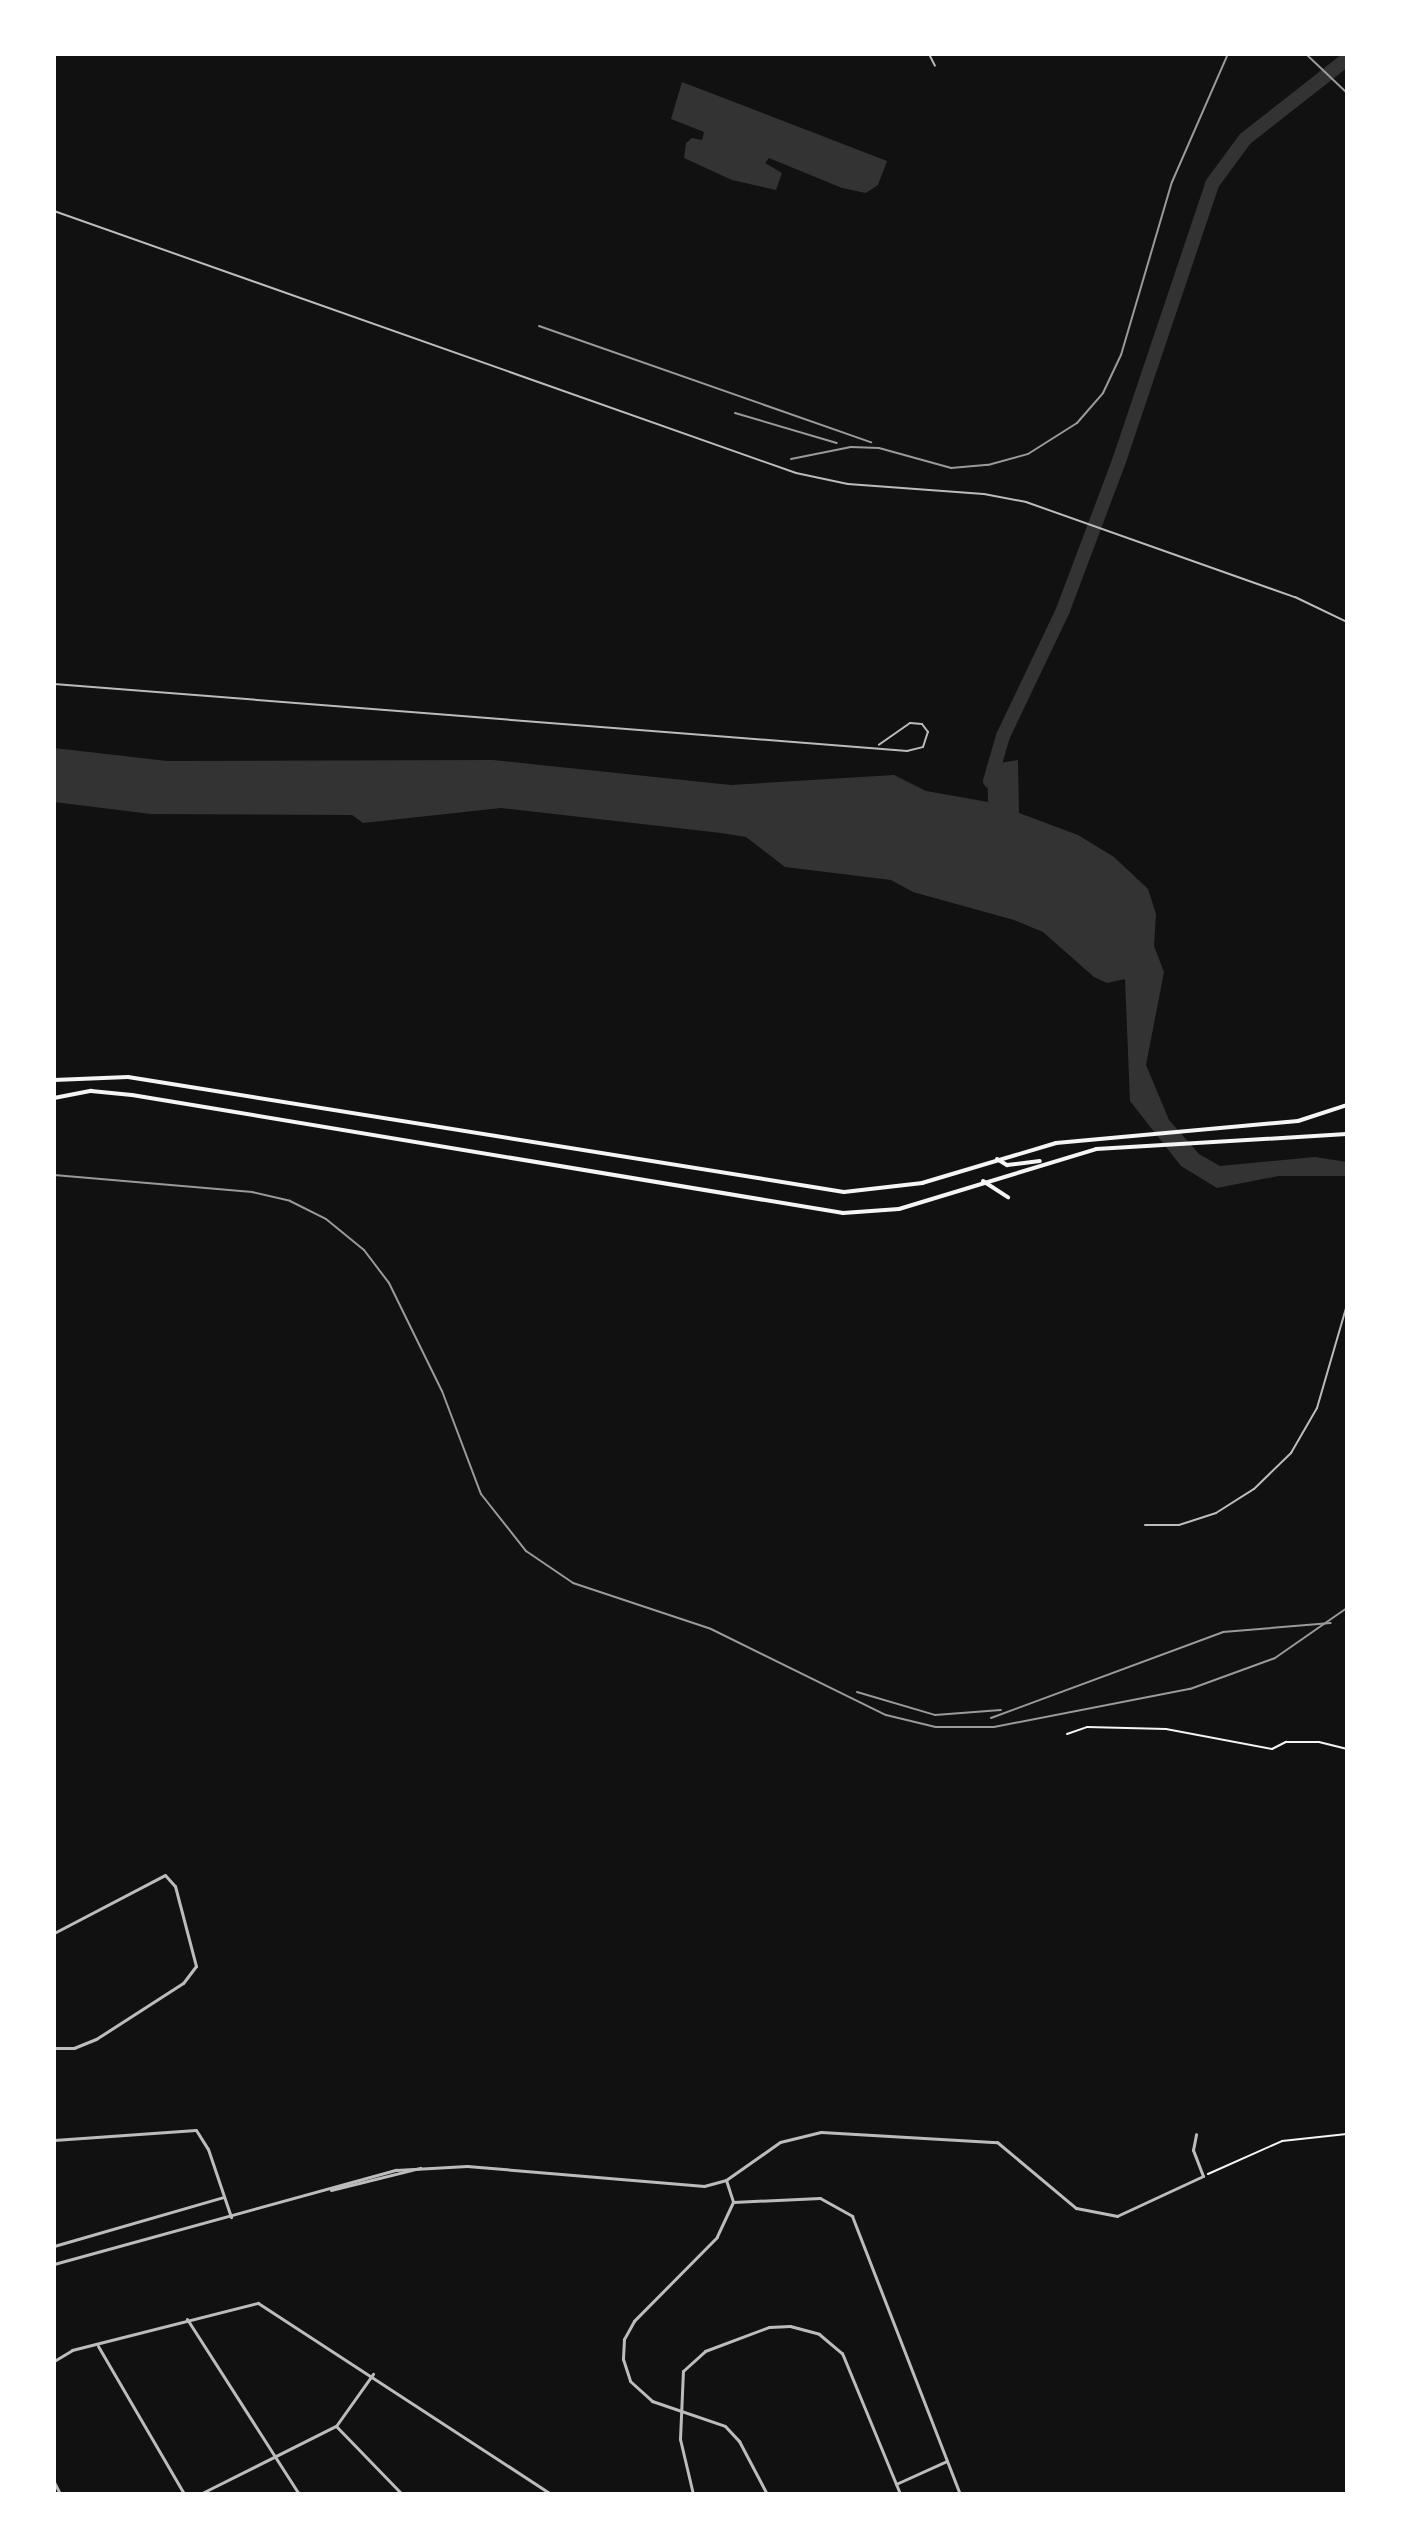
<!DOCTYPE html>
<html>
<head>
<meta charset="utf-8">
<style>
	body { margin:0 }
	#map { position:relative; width:1401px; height:2548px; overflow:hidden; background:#111; font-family:Georgia,serif }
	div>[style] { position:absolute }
	.water>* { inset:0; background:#333 }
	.river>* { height:14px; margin:-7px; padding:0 7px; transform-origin:7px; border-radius:7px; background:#333 }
	.path>* { height:2px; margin:-1px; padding:0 1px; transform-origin:1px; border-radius:1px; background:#f5f5f5 }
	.service>* { height:2px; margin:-1px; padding:0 1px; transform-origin:1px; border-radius:1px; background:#bcbcbc }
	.minor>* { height:3px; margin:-1.5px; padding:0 1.5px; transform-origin:1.5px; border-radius:1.5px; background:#bcbcbc }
	.secondary>* { height:4px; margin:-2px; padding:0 2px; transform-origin:2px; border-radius:2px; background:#f5f5f5 }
	.rail>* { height:2px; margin:-1px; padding:0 1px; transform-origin:1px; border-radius:1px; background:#9a9a9a }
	span { translate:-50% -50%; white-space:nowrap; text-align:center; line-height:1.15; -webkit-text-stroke:6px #fff; paint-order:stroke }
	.frame { position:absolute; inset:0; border:56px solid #fff; pointer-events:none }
</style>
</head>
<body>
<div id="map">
	<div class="water">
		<div style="clip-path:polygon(682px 82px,887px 161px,878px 185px,866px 193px,842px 188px,769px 158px,765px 163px,782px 173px,776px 190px,732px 180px,684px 158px,686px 143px,692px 138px,702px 140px,704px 132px,671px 119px)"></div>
		<div style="clip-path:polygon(54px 748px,167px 761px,493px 760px,731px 785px,894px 775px,926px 791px,988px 802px,987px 765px,1018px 760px,1019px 813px,1078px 835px,1114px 857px,1148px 889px,1156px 914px,1154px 946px,1164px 972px,1146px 1065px,1169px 1120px,1199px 1154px,1220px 1166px,1315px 1157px,1347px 1162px,1347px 1176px,1279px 1176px,1217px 1188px,1181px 1166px,1130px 1101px,1125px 979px,1107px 983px,1094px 977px,1043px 932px,1014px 920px,913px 892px,891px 880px,785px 867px,746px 837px,721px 833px,501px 808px,363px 823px,352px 815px,151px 814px,54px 802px)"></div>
	</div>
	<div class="river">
		<div style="left:990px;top:781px;width:47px;rotate:-73.9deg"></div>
		<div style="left:1003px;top:736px;width:140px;rotate:-64.5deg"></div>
		<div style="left:1063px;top:610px;width:159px;rotate:-69.4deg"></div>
		<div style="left:1119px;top:461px;width:292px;rotate:-71.4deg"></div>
		<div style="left:1212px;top:184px;width:56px;rotate:-53.7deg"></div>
		<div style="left:1245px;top:139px;width:130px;rotate:-38.1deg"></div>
	</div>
	<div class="path">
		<div style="left:1067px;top:1734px;width:21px;rotate:-19deg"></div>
		<div style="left:1087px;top:1727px;width:79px;rotate:1.5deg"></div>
		<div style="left:1166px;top:1729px;width:108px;rotate:10.7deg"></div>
		<div style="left:1272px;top:1749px;width:16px;rotate:-27deg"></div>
		<div style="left:1286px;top:1742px;width:33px"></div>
		<div style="left:1319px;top:1742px;width:29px;rotate:14deg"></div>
		<div style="left:1208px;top:2174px;width:81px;rotate:-24deg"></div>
		<div style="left:1282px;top:2141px;width:65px;rotate:-6.1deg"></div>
	</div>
	<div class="service">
		<div style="left:929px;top:54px;width:13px;rotate:63deg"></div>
		<div style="left:54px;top:211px;width:787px;rotate:19.45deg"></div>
		<div style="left:796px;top:473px;width:53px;rotate:11.9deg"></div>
		<div style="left:848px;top:484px;width:136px;rotate:4.2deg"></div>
		<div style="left:984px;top:494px;width:43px;rotate:10.8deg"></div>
		<div style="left:1026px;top:502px;width:285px;rotate:19.5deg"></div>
		<div style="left:1295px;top:597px;width:58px;rotate:25.7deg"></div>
		<div style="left:54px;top:684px;width:856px;rotate:4.49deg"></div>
		<div style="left:907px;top:751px;width:16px;rotate:-14deg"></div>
		<div style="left:923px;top:747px;width:16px;rotate:-72deg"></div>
		<div style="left:928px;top:732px;width:10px;rotate:-127deg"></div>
		<div style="left:922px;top:724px;width:12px;rotate:-175deg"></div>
		<div style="left:910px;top:723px;width:38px;rotate:145deg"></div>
		<div style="left:1145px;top:1525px;width:34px"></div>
		<div style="left:1179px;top:1525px;width:39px;rotate:-18deg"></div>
		<div style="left:1216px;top:1513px;width:45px;rotate:-32.3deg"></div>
		<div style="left:1254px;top:1489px;width:52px;rotate:-44.2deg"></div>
		<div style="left:1291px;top:1453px;width:52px;rotate:-60deg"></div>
		<div style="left:1317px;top:1408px;width:107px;rotate:-73.8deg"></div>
	</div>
	<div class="minor">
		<div style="left:54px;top:1933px;width:125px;rotate:-27.6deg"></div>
		<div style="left:165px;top:1875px;width:15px;rotate:48deg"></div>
		<div style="left:175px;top:1886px;width:83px;rotate:75.3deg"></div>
		<div style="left:196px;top:1966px;width:21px;rotate:127deg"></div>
		<div style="left:183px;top:1983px;width:103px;rotate:147.2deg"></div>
		<div style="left:96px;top:2039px;width:24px;rotate:158deg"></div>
		<div style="left:74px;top:2048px;width:20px;rotate:180deg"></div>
		<div style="left:54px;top:2140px;width:142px;rotate:-4deg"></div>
		<div style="left:196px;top:2130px;width:22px;rotate:58deg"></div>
		<div style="left:208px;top:2149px;width:72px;rotate:71.3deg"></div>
		<div style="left:726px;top:2180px;width:23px;rotate:72deg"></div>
		<div style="left:733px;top:2202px;width:38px;rotate:115deg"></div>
		<div style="left:717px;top:2237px;width:118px;rotate:134.7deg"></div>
		<div style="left:634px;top:2321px;width:21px;rotate:119deg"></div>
		<div style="left:624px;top:2339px;width:20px;rotate:93deg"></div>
		<div style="left:623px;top:2359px;width:23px;rotate:72deg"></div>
		<div style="left:630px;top:2381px;width:30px;rotate:42deg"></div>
		<div style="left:652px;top:2401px;width:77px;rotate:18.9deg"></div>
		<div style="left:725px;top:2426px;width:21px;rotate:47deg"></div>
		<div style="left:739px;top:2441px;width:60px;rotate:62.2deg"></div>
		<div style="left:331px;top:2190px;width:92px;rotate:-13.9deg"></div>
		<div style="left:733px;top:2202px;width:87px;rotate:-2.6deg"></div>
		<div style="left:820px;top:2198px;width:37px;rotate:29deg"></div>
		<div style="left:852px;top:2216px;width:298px;rotate:68.8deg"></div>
		<div style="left:54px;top:2246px;width:177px;rotate:-16.1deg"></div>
		<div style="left:54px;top:2264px;width:355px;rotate:-15.4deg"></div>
		<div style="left:396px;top:2170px;width:71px;rotate:-3.2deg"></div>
		<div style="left:467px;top:2166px;width:238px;rotate:4.8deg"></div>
		<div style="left:704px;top:2186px;width:23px;rotate:-15deg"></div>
		<div style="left:726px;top:2180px;width:66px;rotate:-35.1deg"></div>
		<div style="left:780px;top:2142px;width:42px;rotate:-13.7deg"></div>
		<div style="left:821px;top:2132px;width:176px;rotate:3.3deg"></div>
		<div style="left:997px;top:2142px;width:103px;rotate:39.9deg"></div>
		<div style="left:1076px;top:2208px;width:42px;rotate:11deg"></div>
		<div style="left:1117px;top:2216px;width:95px;rotate:-24.9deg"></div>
		<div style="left:1203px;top:2176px;width:28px;rotate:-111deg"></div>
		<div style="left:1193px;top:2150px;width:16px;rotate:-79deg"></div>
		<div style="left:187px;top:2319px;width:208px;rotate:57.4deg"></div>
		<div style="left:98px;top:2346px;width:171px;rotate:59.8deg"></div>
		<div style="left:54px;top:2361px;width:21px;rotate:-31deg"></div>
		<div style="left:72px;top:2350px;width:192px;rotate:-14.2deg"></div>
		<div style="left:258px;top:2303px;width:350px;rotate:33.1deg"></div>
		<div style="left:336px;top:2426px;width:95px;rotate:45.9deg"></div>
		<div style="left:54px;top:2482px;width:13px;rotate:63deg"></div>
		<div style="left:896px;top:2484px;width:56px;rotate:-24.3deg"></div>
		<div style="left:200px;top:2494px;width:152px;rotate:-26.6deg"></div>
		<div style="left:336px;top:2426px;width:64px;rotate:-54.6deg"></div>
		<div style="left:693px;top:2494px;width:57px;rotate:-103.3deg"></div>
		<div style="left:680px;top:2439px;width:68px;rotate:-87.5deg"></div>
		<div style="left:683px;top:2371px;width:30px;rotate:-42deg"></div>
		<div style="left:705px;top:2351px;width:68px;rotate:-20.6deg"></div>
		<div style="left:769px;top:2327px;width:21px;rotate:-3deg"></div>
		<div style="left:790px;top:2326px;width:30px;rotate:15deg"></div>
		<div style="left:819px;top:2334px;width:30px;rotate:40deg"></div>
		<div style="left:842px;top:2353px;width:152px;rotate:67.6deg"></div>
	</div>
	<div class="secondary">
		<div style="left:54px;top:1080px;width:74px;rotate:-2.3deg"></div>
		<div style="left:128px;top:1077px;width:725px;rotate:9.12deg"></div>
		<div style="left:844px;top:1192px;width:79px;rotate:-6.6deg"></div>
		<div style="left:922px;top:1183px;width:140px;rotate:-16.6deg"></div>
		<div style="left:1056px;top:1143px;width:243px;rotate:-5.2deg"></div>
		<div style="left:1298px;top:1121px;width:52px;rotate:-18.1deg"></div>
		<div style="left:54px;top:1098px;width:38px;rotate:-11deg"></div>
		<div style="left:91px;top:1091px;width:41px;rotate:5.6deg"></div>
		<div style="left:132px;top:1095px;width:721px;rotate:9.42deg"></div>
		<div style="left:843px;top:1213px;width:56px;rotate:-4.1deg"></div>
		<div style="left:899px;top:1209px;width:206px;rotate:-16.9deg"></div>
		<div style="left:1096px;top:1149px;width:251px;rotate:-3.4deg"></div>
		<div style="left:997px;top:1159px;width:12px;rotate:31deg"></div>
		<div style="left:1007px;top:1165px;width:33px;rotate:-7deg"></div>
		<div style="left:983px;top:1181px;width:30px;rotate:33deg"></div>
	</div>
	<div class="rail">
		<div style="left:1306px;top:54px;width:57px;rotate:43.6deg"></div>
		<div style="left:539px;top:326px;width:352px;rotate:19.3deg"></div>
		<div style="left:735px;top:413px;width:106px;rotate:16.4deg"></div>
		<div style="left:791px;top:459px;width:61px;rotate:-11.3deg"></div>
		<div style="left:851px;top:447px;width:28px;rotate:2deg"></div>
		<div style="left:879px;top:448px;width:75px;rotate:15.5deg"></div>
		<div style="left:951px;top:468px;width:37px;rotate:-5deg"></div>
		<div style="left:988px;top:465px;width:41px;rotate:-15.4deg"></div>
		<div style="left:1028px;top:454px;width:58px;rotate:-32.3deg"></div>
		<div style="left:1077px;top:423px;width:40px;rotate:-49deg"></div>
		<div style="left:1103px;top:393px;width:42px;rotate:-64.7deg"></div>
		<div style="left:1121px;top:355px;width:180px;rotate:-73.6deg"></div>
		<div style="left:1172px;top:182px;width:140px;rotate:-66.4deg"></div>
		<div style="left:54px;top:1175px;width:199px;rotate:4.9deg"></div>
		<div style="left:252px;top:1192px;width:39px;rotate:13deg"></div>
		<div style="left:290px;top:1201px;width:40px;rotate:26.6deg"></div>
		<div style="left:326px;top:1219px;width:49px;rotate:39.2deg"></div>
		<div style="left:364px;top:1250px;width:41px;rotate:52.9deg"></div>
		<div style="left:389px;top:1283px;width:120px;rotate:63.9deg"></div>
		<div style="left:442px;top:1391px;width:110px;rotate:69.3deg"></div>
		<div style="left:481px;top:1494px;width:73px;rotate:51.7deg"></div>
		<div style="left:526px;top:1551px;width:57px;rotate:34.2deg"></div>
		<div style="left:573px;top:1583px;width:145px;rotate:18.4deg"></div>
		<div style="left:711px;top:1629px;width:195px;rotate:26.2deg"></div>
		<div style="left:886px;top:1715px;width:51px;rotate:13.5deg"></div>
		<div style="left:936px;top:1727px;width:58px"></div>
		<div style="left:994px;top:1727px;width:200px;rotate:-11deg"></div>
		<div style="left:1190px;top:1689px;width:90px;rotate:-20deg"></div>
		<div style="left:1275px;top:1658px;width:88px;rotate:-34.8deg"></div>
		<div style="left:857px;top:1692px;width:81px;rotate:16.4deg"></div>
		<div style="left:935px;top:1715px;width:66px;rotate:-4.3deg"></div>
		<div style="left:991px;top:1718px;width:247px;rotate:-20.3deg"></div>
		<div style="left:1223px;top:1632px;width:108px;rotate:-4.8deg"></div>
	</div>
	<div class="frame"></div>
</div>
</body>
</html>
